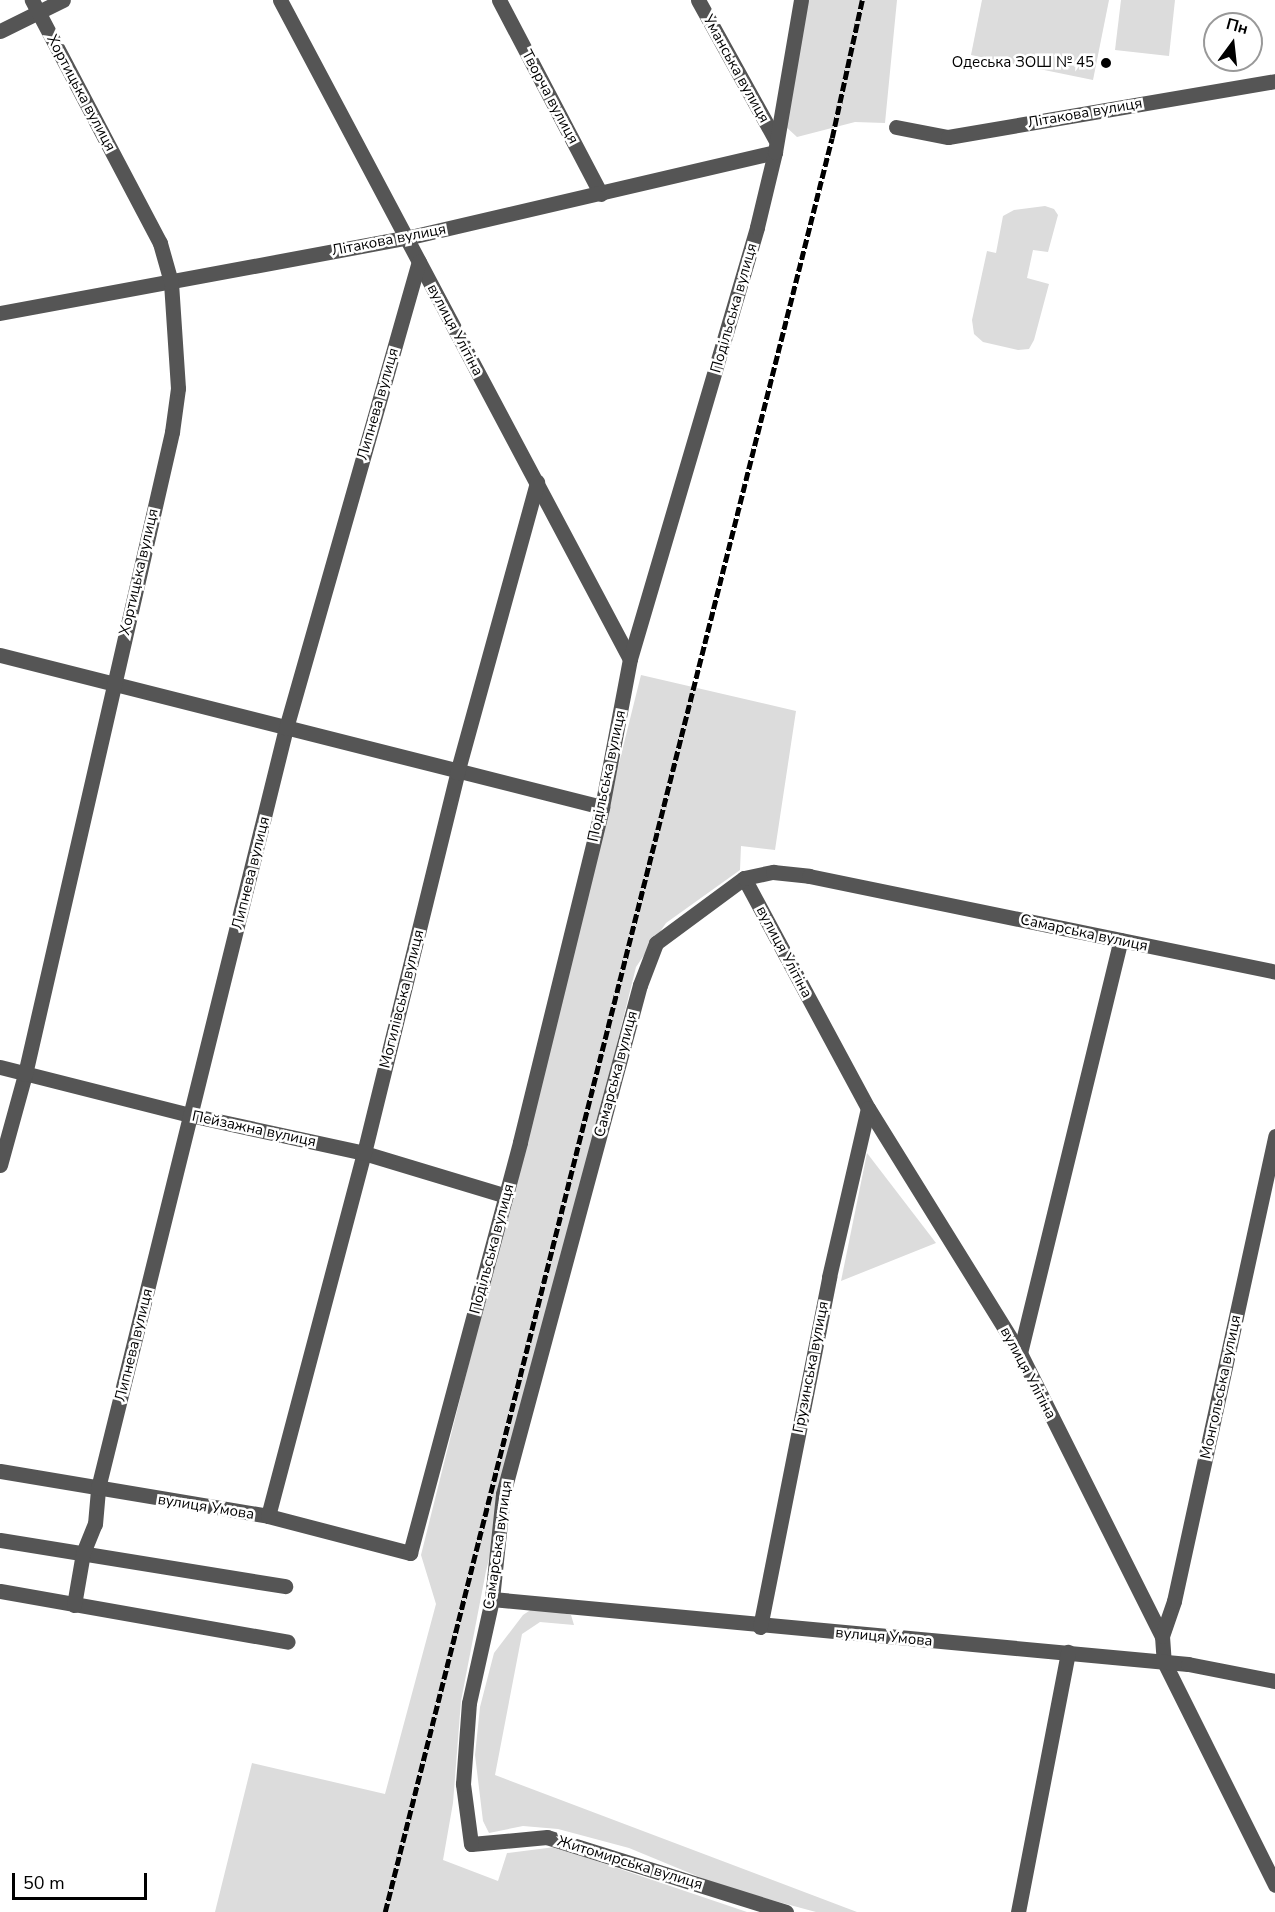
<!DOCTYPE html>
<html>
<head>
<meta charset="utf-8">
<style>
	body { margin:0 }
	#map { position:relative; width:1275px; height:1912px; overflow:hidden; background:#fff; font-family:"Nunito Sans",sans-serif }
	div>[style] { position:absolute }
	.green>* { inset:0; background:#dcdcdc }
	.minor>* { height:15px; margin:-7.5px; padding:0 7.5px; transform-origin:7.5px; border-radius:7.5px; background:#555 }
	.rail>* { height:4.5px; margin-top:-2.25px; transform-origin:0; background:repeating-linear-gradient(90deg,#000 0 9px,transparent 0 12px) }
	.dots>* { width:16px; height:16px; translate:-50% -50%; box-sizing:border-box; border:3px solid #fff; border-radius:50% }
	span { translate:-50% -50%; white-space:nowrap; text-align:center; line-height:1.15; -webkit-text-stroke:5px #fff; paint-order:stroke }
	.poi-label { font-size:15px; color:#000 }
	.right { translate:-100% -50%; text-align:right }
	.street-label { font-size:15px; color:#000 }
	.north { position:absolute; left:1203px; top:12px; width:60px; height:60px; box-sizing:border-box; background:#fff; border:2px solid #999; border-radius:50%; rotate:15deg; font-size:16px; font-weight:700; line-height:24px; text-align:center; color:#000 }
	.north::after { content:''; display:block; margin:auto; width:21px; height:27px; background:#000; clip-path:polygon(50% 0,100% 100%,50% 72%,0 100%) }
	.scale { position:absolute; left:12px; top:1873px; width:135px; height:27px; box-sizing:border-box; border:3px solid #000; border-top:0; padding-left:8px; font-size:18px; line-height:21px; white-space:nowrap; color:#000; -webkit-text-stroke:4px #fff; paint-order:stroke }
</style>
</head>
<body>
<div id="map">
	<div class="green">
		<div style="clip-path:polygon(806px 0,897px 0,885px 123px,855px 122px,797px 137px,784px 125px)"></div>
		<div style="clip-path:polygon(982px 0,1109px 0,1093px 80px,971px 55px)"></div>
		<div style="clip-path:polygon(1121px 0,1175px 0,1169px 56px,1115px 50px)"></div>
		<div style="clip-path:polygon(1045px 206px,1054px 209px,1058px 215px,1048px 252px,1033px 250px,1027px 278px,1049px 284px,1034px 340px,1029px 349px,1018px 350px,983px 342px,974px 334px,972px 320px,987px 251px,996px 253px,1003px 216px,1014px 210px)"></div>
		<div style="clip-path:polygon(641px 675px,796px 711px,775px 850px,741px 846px,740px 870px,666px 923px,636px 967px,486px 1571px,461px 1701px,453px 1803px,443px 1860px,498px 1881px,507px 1853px,555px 1847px,747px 1912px,215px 1912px,252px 1763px,385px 1794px,436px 1604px,421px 1555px)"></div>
		<div style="clip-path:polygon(867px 1153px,936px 1243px,841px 1281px)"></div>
		<div style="clip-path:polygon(535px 1607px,571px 1615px,574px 1625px,540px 1622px,522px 1634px,495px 1775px,857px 1912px,816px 1912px,726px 1888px,629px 1848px,558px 1829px,523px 1826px,489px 1833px,483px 1821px,475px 1755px,480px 1707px,494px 1653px,523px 1615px)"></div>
	</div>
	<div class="minor">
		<div style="left:280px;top:0;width:746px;rotate:62.03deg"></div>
		<div style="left:499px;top:0;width:219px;rotate:62.3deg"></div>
		<div style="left:698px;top:0;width:159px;rotate:61deg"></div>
		<div style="left:0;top:31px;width:70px;rotate:-26.2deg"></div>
		<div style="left:896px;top:127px;width:53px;rotate:10.9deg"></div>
		<div style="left:948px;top:137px;width:332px;rotate:-9.7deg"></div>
		<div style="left:0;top:313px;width:413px;rotate:-10.5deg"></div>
		<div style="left:406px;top:238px;width:379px;rotate:-13.1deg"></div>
		<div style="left:0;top:655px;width:621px;rotate:14.17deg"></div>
		<div style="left:744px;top:878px;width:261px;rotate:61.7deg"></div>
		<div style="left:868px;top:1108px;width:288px;rotate:58.2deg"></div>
		<div style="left:1020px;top:1353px;width:317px;rotate:63.4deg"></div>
		<div style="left:1162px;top:1636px;width:26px;rotate:86deg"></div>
		<div style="left:1164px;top:1662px;width:249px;rotate:63.5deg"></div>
		<div style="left:0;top:1067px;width:196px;rotate:14.2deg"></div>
		<div style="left:190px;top:1115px;width:178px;rotate:12.3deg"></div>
		<div style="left:364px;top:1153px;width:148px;rotate:16.8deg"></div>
		<div style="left:0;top:1165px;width:94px;rotate:-74.6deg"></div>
		<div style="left:25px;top:1074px;width:659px;rotate:-77.1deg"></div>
		<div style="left:172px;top:432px;width:44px;rotate:-82.2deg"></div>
		<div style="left:178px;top:388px;width:106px;rotate:-93.8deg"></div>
		<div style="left:171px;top:282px;width:41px;rotate:-105.8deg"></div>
		<div style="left:160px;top:243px;width:275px;rotate:-117.8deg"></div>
		<div style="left:1020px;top:1353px;width:425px;rotate:-76.3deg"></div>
		<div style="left:0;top:1471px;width:272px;rotate:9.5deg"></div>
		<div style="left:268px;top:1516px;width:147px;rotate:14.6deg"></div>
		<div style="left:410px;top:1553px;width:425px;rotate:-75deg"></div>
		<div style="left:520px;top:1142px;width:345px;rotate:-76.2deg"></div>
		<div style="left:602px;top:807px;width:151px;rotate:-79.3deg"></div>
		<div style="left:630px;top:659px;width:450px;rotate:-73.6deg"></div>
		<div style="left:757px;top:227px;width:77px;rotate:-76.5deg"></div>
		<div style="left:775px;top:152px;width:154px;rotate:-80.3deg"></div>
		<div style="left:268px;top:1516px;width:375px;rotate:-75.2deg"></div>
		<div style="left:364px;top:1153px;width:391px;rotate:-76.2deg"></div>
		<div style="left:457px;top:773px;width:302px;rotate:-74.6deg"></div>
		<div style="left:0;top:1540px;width:289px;rotate:9.2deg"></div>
		<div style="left:0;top:1591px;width:292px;rotate:10deg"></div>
		<div style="left:492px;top:1599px;width:699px;rotate:5.34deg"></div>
		<div style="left:1188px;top:1664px;width:89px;rotate:11.1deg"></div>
		<div style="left:74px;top:1605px;width:53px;rotate:-80.2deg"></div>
		<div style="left:83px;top:1553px;width:31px;rotate:-68deg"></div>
		<div style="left:95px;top:1524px;width:36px;rotate:-85deg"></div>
		<div style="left:98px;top:1488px;width:783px;rotate:-76.11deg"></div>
		<div style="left:286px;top:728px;width:485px;rotate:-74.1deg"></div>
		<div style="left:760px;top:1627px;width:357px;rotate:-78.8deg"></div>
		<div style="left:829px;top:1277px;width:173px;rotate:-77deg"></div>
		<div style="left:1162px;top:1636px;width:37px;rotate:-71deg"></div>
		<div style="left:1174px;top:1601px;width:476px;rotate:-77.7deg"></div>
		<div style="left:786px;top:1912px;width:250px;rotate:-162.6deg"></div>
		<div style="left:547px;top:1837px;width:76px;rotate:174.7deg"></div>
		<div style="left:471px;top:1844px;width:61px;rotate:-97.6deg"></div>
		<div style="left:463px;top:1784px;width:81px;rotate:-85.8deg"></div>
		<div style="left:469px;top:1703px;width:107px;rotate:-77.5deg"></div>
		<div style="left:492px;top:1599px;width:106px;rotate:-84deg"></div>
		<div style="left:503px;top:1494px;width:527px;rotate:-74.94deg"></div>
		<div style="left:640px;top:985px;width:45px;rotate:-69.1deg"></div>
		<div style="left:656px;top:943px;width:109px;rotate:-36.5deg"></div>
		<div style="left:744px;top:878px;width:30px;rotate:-12deg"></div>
		<div style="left:773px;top:872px;width:36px;rotate:6deg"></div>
		<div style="left:809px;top:876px;width:476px;rotate:11.6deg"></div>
		<div style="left:1018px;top:1912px;width:265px;rotate:-79.1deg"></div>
	</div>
	<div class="rail">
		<div style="left:385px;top:1912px;width:1829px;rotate:-75.86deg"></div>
		<div style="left:832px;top:138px;width:141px;rotate:-77.7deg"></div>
	</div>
	<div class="dots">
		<div style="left:1106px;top:63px;background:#000"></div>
	</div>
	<div class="poi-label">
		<span class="right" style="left:1094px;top:63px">Одеська ЗОШ № 45</span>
	</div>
	<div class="street-label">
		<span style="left:736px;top:69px;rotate:61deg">Уманська вулиця</span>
		<span style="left:81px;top:93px;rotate:62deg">Хортицька вулиця</span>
		<span style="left:550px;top:97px;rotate:62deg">Творча вулиця</span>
		<span style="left:1085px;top:113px;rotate:-10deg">Літакова вулиця</span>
		<span style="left:389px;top:240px;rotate:-11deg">Літакова вулиця</span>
		<span style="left:734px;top:308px;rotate:-74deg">Подільська вулиця</span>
		<span style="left:455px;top:330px;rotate:62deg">вулиця Улітіна</span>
		<span style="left:378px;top:404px;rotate:-74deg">Липнева вулиця</span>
		<span style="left:139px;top:572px;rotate:-77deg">Хортицька вулиця</span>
		<span style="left:607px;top:776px;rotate:-78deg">Подільська вулиця</span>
		<span style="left:251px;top:873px;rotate:-76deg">Липнева вулиця</span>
		<span style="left:1084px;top:933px;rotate:12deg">Самарська вулиця</span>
		<span style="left:784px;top:952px;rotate:62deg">вулиця Улітіна</span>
		<span style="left:402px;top:999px;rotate:-76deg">Могилівська вулиця</span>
		<span style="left:616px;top:1074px;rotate:-75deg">Самарська вулиця</span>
		<span style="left:254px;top:1129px;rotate:12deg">Пейзажна вулиця</span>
		<span style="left:492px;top:1249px;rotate:-75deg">Подільська вулиця</span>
		<span style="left:134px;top:1345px;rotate:-76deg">Липнева вулиця</span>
		<span style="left:811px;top:1367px;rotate:-79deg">Грузинська вулиця</span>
		<span style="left:1028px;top:1373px;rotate:62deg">вулиця Улітіна</span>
		<span style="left:1221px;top:1387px;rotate:-78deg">Монгольська вулиця</span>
		<span style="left:206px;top:1507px;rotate:9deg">вулиця Умова</span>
		<span style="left:498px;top:1545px;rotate:-82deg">Самарська вулиця</span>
		<span style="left:884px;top:1637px;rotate:5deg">вулиця Умова</span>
		<span style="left:630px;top:1863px;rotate:17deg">Житомирська вулиця</span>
	</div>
	<div class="north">Пн</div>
	<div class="scale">50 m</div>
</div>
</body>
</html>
